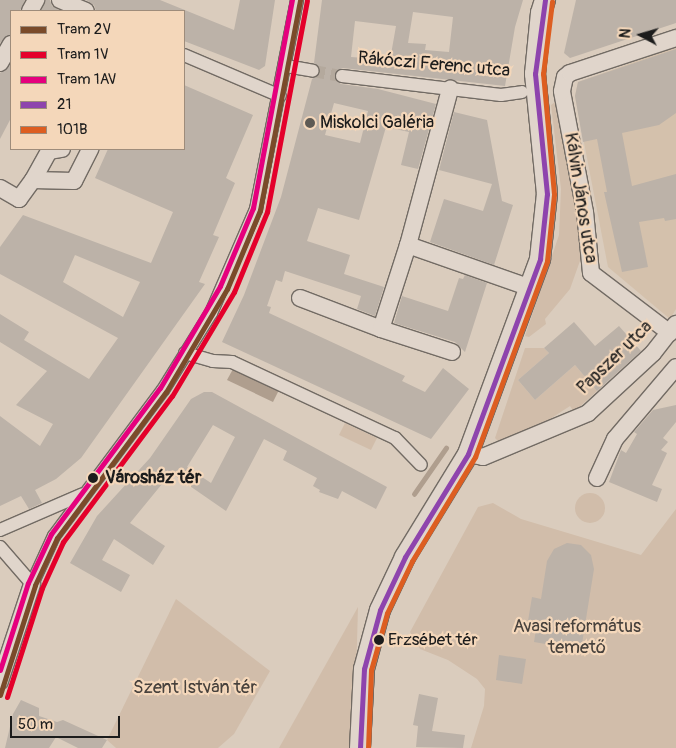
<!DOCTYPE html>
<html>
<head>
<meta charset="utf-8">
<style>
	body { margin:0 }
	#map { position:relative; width:676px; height:748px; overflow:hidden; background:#daccbd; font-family:Pangolin,sans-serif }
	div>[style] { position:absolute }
	.built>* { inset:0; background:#d4c1ac }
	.green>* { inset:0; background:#d1bdaa }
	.round { border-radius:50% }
	.water>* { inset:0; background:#af9e8e }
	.stream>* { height:4.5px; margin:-2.25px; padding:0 2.25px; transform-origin:2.25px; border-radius:2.25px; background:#af9e8e }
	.building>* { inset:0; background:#bcb2a8 }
	.pedestrian-tunnel>* { height:12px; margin-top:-6px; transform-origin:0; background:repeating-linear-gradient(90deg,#b4a99d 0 12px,transparent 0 18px) }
	.roads { filter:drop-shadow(1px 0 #726b64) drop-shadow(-1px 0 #726b64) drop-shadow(0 1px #726b64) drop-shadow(0 -1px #726b64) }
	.pedestrian>* { height:12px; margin:-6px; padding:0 6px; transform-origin:6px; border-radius:6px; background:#e0d5cb }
	.minor>* { height:16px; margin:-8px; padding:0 8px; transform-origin:8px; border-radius:8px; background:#e0d5cb }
	.tertiary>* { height:20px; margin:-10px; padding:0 10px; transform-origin:10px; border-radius:10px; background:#e0d5cb }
	.bus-1>* { height:5px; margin:-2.5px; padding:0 2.5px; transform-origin:2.5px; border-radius:2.5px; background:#8e44ad }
	.bus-2>* { height:5px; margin:-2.5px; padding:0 2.5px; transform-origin:2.5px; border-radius:2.5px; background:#dd5e21 }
	.tram-1>* { height:5px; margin:-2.5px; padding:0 2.5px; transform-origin:2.5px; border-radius:2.5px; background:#7a4b2a }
	.tram-2>* { height:5px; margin:-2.5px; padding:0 2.5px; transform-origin:2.5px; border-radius:2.5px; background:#e4002b }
	.tram-3>* { height:5px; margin:-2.5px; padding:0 2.5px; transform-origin:2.5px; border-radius:2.5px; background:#e5007d }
	.dots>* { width:14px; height:14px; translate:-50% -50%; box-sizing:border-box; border:2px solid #f4d7ba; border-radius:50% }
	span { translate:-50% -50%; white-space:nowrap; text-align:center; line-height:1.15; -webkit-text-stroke:4.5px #f4d7ba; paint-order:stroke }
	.bus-label { font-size:17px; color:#1c1c1c }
	.left { translate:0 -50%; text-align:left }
	.street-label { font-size:18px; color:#1c1c1c }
	.poi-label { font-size:18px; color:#1c1c1c }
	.stop-label { font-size:18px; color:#1c1c1c; font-weight:700 }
	.park-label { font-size:18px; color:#47413c }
	.legend { position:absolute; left:10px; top:10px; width:175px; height:140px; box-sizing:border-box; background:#f4d7ba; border:1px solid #9e8c7b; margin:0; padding:6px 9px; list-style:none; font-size:15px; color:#1c1c1c }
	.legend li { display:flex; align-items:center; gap:10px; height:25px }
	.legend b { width:25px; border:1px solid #9e8c7b }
	.north { position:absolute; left:616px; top:10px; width:50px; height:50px; -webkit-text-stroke:4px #f4d7ba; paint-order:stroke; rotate:276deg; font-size:14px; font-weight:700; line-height:20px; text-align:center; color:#1c1c1c }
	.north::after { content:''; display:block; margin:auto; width:18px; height:22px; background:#1c1c1c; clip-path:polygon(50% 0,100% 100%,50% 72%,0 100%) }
	.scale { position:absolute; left:10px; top:716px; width:110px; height:22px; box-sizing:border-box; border:2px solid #1c1c1c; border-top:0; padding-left:6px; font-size:15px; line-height:18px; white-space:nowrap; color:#1c1c1c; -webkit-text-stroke:4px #f4d7ba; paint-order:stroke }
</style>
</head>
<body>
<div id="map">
	<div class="built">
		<div style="clip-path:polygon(676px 47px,676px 309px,670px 319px,608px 267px,575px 96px,578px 82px)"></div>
	</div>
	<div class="green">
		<div style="clip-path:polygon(559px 99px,578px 197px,581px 258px,570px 289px,545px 319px,546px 324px,529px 337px,525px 336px,559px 235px,561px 189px,551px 105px)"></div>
		<div style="clip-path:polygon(525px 348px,544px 348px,549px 353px,518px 380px,535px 400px,575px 365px,597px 391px,574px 412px,570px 406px,550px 419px,551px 424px,500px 443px,495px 438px)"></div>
		<div style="clip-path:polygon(345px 423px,377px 438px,371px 450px,339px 435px)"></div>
		<div class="round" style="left:575px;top:493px;width:30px;height:30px"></div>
		<div style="clip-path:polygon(493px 503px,521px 519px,641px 555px,676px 509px,676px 748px,471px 748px,484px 706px,485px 689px,477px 679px,448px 660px,420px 649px,410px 632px,478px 507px)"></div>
		<div style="clip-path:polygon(176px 599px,270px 671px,234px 734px,218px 748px,116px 748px,107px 740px)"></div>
		<div style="clip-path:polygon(358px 607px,354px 748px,279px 748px)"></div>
	</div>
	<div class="water">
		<div style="clip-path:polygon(233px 369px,279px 390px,273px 402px,227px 380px)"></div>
	</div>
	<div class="stream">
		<div style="left:414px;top:494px;width:56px;rotate:-55.2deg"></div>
	</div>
	<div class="building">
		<div style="clip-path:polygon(0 0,25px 0,20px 11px,11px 11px,11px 34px,0 43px)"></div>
		<div style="clip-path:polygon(46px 0,50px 0,52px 6px,61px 11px,41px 11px)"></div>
		<div style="clip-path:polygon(86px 0,160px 0,234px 30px,240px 0,275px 0,265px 66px,259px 70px,184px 41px,184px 11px,96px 11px,94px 5px)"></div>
		<div style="clip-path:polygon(evenodd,322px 0,523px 0,515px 27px,505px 86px,343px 68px,336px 71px,334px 79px,341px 84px,378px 89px,436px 104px,418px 169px,401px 165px,409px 132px,386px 127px,359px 220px,318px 208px,307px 241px,350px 255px,344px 274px,384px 287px,375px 316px,357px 309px,361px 296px,285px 271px,282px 282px,276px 280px,267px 306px,271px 307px,269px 313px,405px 376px,402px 381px,425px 392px,443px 368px,469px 389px,431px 439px,222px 342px,244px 295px,281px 197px,312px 79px,321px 73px,320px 68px,314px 63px,322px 0,413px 12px,453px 17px,449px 52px,425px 50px,426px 44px,408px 43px,413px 12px,322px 0,355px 21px,396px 26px,390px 60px,351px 57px,355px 21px,322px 0,334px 103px,368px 111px,360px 143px,325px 135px,334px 103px)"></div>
		<div style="clip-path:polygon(576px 0,676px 0,676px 23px,570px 58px,564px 53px)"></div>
		<div style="clip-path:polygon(676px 49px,676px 113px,659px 125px,622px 133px,632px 186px,676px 174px,676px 219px,665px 221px,664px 218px,639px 222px,648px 267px,622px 272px,604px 192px,607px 192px,597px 139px,583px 142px,575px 96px,578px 82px)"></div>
		<div style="clip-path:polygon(11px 64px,11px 118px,0 139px,0 73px)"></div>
		<div style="clip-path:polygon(evenodd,184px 85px,253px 115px,226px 178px,235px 183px,213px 235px,219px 237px,199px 282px,205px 284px,81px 458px,56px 479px,35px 490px,42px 503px,29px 509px,21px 496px,0 506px,0 416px,40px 446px,53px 424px,16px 405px,47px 371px,0 342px,0 314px,29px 332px,24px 340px,89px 379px,118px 338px,0 274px,0 247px,23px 215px,151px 263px,173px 212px,95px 178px,108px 149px,184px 149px,184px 85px,75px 255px,140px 282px,123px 317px,63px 282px,75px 255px)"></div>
		<div style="clip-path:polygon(454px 112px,487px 120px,502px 201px,513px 205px,494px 265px,430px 242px,444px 199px,483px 211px,492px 184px,439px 170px)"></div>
		<div style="clip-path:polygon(465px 275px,487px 283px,465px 352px,455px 342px,394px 323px,402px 296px,448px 311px,459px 278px,463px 279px)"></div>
		<div style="clip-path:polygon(574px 322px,595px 346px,619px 326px,641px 351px,597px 391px,575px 365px,535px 400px,518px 380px,549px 353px,544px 348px)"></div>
		<div style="clip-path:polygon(evenodd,204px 392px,212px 392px,387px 487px,376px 509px,342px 491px,338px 499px,319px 492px,320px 490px,313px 486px,317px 478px,283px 460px,287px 451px,264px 439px,226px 511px,171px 473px,130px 523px,165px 546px,153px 565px,114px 539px,102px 560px,130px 575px,121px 592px,70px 563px,97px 516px,150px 458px,191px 399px,204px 392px,213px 425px,235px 437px,211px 483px,187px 467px,213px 425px)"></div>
		<div style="clip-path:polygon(676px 405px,676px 422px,663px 438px,668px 442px,661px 450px,667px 453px,652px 485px,662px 489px,657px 502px,609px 482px,621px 450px,626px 453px,637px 434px,634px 432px,653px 410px)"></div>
		<div style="clip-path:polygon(567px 543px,581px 545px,591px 555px,594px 569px,581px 650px,534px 642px,537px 623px,528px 621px,532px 597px,541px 599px,547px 561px,554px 549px)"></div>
		<div style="clip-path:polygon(499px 655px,526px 659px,522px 684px,496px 680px)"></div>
		<div style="clip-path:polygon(419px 694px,438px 698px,432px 731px,465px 735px,463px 748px,416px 747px,418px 726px,413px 725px)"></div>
		<div style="clip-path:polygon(21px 700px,39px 708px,39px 716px,57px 722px,63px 720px,107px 740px,102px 748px,78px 748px,56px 737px,49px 748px,5px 748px,13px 714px)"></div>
	</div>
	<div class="pedestrian-tunnel">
		<div style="left:313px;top:71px;width:29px;rotate:10deg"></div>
	</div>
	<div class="roads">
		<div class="pedestrian">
			<div style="left:184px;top:55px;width:104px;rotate:23.1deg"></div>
			<div style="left:286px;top:66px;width:27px;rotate:10deg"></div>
			<div style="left:342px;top:76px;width:160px;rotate:6.8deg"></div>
			<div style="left:501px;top:95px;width:21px;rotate:-8deg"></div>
			<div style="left:185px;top:353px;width:29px;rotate:16deg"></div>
			<div style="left:213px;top:361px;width:19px;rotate:3deg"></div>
			<div style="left:232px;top:362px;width:180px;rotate:25deg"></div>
			<div style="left:395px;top:438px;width:37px;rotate:46deg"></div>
			<div style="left:0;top:530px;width:90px;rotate:-23.4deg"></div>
			<div style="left:0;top:547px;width:49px;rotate:49.1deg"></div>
			<div style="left:32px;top:584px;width:53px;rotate:-65.4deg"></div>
			<div style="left:54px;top:536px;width:182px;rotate:-53.3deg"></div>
			<div style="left:163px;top:390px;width:91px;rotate:-58.1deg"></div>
			<div style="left:211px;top:313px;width:113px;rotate:-66.6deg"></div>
			<div style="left:256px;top:209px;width:213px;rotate:-78.9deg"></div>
		</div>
		<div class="minor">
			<div style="left:60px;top:0;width:28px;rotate:23deg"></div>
			<div style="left:30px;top:11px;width:13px;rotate:-61deg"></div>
			<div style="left:0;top:63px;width:22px;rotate:-60deg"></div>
			<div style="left:33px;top:180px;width:33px;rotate:-61deg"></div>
			<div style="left:49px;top:151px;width:13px;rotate:-9deg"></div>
			<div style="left:0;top:188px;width:22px;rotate:30deg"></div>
			<div style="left:19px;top:199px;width:24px;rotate:-54deg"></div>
			<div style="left:33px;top:180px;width:41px;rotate:1.4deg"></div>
			<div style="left:74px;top:181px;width:36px;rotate:-63deg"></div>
			<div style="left:408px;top:245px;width:162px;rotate:-74.9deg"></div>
			<div style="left:300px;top:298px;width:87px;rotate:20.9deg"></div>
			<div style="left:670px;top:333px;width:99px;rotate:-142.8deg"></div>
			<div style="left:591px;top:273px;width:61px;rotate:-95.6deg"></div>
			<div style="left:585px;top:212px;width:123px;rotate:-100.8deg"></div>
			<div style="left:562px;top:91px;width:14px;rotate:-78deg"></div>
			<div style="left:565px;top:77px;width:6px;rotate:-39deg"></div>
			<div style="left:570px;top:73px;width:112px;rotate:-18.3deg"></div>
			<div style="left:452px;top:352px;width:75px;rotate:-162.1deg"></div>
			<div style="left:381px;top:329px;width:88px;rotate:-72.2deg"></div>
			<div style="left:408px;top:245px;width:127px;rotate:19.3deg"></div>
			<div style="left:468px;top:454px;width:15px;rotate:11deg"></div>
			<div style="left:483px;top:457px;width:114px;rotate:-22.7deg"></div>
			<div style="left:588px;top:413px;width:88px;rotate:-42.7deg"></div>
			<div style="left:653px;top:353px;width:37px;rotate:-52deg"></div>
			<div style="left:597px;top:478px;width:43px;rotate:-65.2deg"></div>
			<div style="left:615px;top:439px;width:94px;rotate:-49.7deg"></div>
			<div style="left:0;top:681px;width:102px;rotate:-71.7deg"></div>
		</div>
		<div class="tertiary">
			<div style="left:360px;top:748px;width:79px;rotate:-87.1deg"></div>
			<div style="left:364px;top:669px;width:61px;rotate:-74.8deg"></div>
			<div style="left:380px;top:610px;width:59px;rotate:-64.7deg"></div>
			<div style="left:405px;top:557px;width:121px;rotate:-58.5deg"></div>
			<div style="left:468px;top:454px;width:208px;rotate:-69.7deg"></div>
			<div style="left:540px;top:259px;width:65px;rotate:-83.9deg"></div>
			<div style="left:547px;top:194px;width:121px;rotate:-95.7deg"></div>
			<div style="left:535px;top:74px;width:61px;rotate:-84.4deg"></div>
			<div style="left:541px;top:13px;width:14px;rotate:-73deg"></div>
		</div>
	</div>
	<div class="bus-1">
		<div style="left:360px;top:748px;width:79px;rotate:-87.1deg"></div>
		<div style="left:364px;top:669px;width:61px;rotate:-74.8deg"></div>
		<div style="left:380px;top:610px;width:59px;rotate:-64.7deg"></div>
		<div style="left:405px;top:557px;width:121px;rotate:-58.5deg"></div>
		<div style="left:468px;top:454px;width:208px;rotate:-69.7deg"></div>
		<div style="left:540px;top:259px;width:65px;rotate:-83.9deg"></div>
		<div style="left:547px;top:194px;width:121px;rotate:-95.7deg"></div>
		<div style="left:535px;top:74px;width:75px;rotate:-82.3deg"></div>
	</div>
	<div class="bus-2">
		<div style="left:368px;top:748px;width:78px;rotate:-87.8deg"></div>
		<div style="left:371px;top:670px;width:59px;rotate:-74.3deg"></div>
		<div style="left:387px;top:613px;width:58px;rotate:-64.3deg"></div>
		<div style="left:412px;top:561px;width:122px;rotate:-58.8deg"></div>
		<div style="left:475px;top:457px;width:209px;rotate:-69.8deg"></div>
		<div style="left:547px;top:261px;width:67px;rotate:-84deg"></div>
		<div style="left:554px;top:194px;width:121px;rotate:-95.2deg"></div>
		<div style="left:543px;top:74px;width:73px;rotate:-82.9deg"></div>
	</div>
	<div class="tram-1">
		<div style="left:0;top:695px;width:115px;rotate:-72.3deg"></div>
		<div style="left:35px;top:585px;width:52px;rotate:-64.9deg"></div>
		<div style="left:57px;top:538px;width:182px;rotate:-53.3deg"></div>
		<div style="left:166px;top:392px;width:120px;rotate:-59.4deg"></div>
		<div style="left:227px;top:289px;width:86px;rotate:-67.3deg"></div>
		<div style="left:260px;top:210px;width:214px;rotate:-79.2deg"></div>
	</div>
	<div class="tram-2">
		<div style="left:7px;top:697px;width:114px;rotate:-72.2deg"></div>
		<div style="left:42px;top:588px;width:51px;rotate:-65.5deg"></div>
		<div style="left:63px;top:542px;width:182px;rotate:-53.3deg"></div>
		<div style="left:172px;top:396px;width:121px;rotate:-59.2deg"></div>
		<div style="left:234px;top:292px;width:87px;rotate:-67.6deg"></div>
		<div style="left:267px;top:212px;width:215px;rotate:-79.3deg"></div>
	</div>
	<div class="tram-3">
		<div style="left:0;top:670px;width:91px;rotate:-72.2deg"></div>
		<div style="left:28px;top:583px;width:54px;rotate:-64.9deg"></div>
		<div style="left:51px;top:534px;width:182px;rotate:-53.3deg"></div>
		<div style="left:160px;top:388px;width:118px;rotate:-59.5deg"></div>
		<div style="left:220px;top:286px;width:85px;rotate:-67.1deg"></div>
		<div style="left:253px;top:208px;width:212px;rotate:-79.4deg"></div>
	</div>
	<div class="dots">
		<div style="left:310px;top:123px;background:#5e5a54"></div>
		<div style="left:93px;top:478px;background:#1c1c1c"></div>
		<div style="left:379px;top:640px;background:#1c1c1c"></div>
	</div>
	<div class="bus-label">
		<span class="left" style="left:388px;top:640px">Erzsébet tér</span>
	</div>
	<div class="street-label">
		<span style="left:434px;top:65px;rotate:5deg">Rákóczi Ferenc utca</span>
		<span style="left:580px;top:198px;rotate:81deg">Kálvin János utca</span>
		<span style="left:615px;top:358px;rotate:-44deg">Papszer utca</span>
	</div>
	<div class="poi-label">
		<span class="left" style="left:320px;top:123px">Miskolci Galéria</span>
	</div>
	<div class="stop-label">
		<span class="left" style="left:105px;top:478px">Városház tér</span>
	</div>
	<div class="park-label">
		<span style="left:577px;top:638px">Avasi református<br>temető</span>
		<span style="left:195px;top:688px">Szent István tér</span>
	</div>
	<ul class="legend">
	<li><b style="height:6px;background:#7a4b2a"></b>Tram 2V</li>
	<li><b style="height:6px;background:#e4002b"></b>Tram 1V</li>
	<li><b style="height:6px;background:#e5007d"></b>Tram 1AV</li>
	<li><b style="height:6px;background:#8e44ad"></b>21</li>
	<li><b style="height:6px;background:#dd5e21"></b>101B</li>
	</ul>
	<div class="north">N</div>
	<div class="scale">50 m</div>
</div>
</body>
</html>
